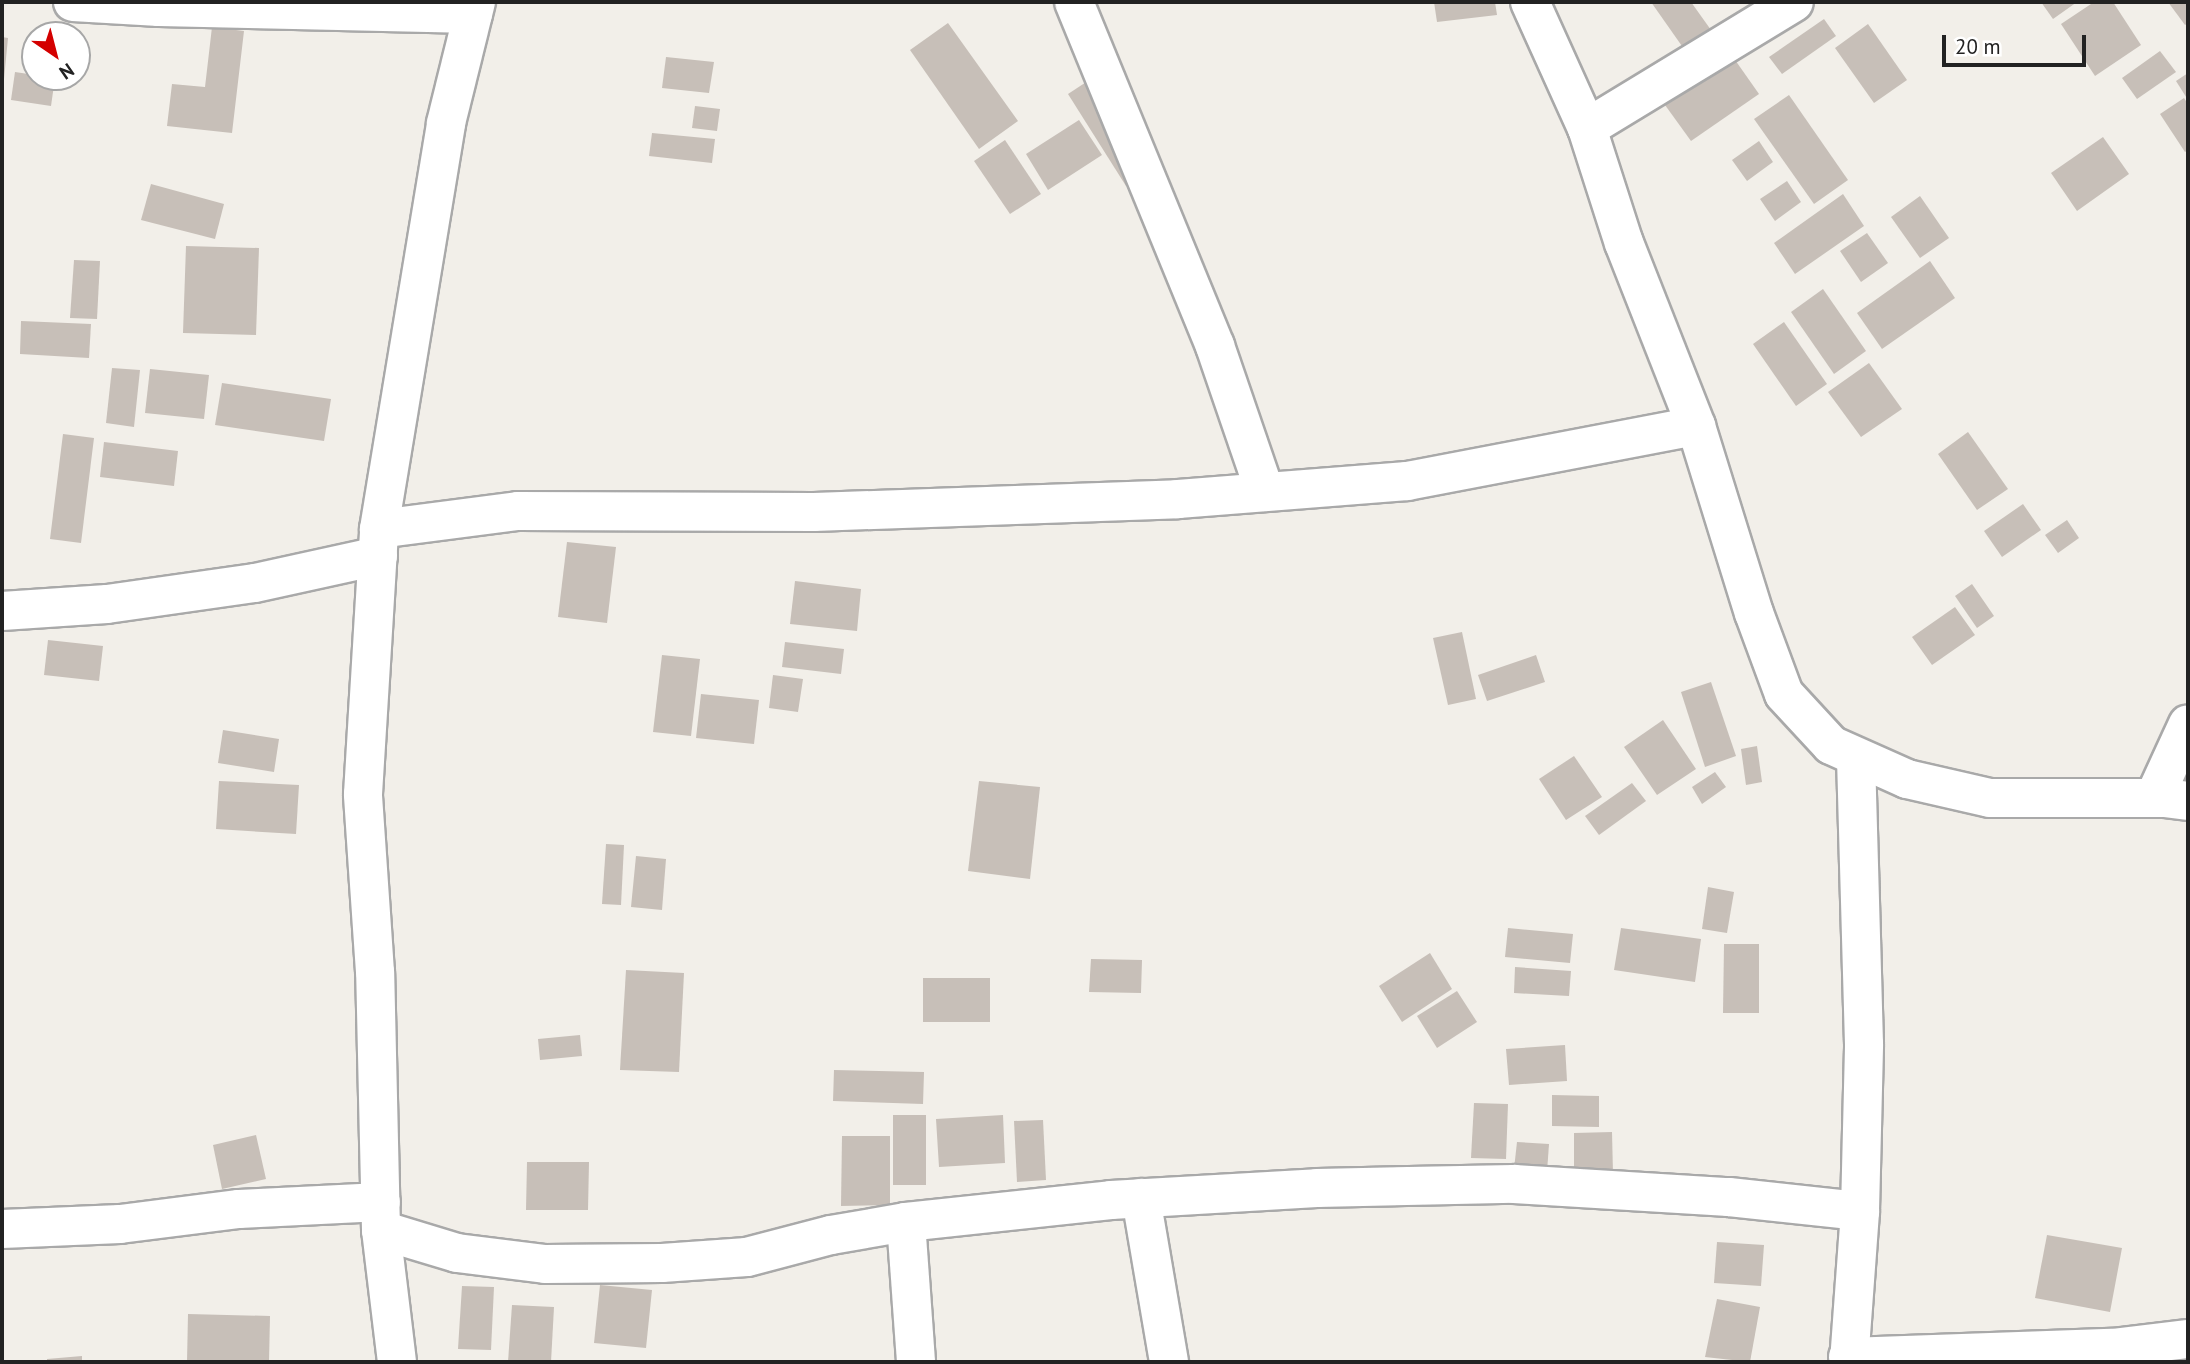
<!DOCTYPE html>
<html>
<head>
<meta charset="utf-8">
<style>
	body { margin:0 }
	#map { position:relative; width:2190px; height:1364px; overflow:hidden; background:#f2efe9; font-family:"PT Sans",sans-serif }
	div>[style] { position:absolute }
	.building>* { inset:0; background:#c7bfb8 }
	.roads { filter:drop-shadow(2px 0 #a9a9a9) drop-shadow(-2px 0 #a9a9a9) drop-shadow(0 2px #a9a9a9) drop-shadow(0 -2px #a9a9a9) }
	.minor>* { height:38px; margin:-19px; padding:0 19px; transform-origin:19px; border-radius:19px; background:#fff }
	span { translate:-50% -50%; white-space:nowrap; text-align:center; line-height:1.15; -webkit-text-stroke:7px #fff; paint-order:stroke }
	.frame { position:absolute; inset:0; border:4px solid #222; pointer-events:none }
	.north { position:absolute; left:21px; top:21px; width:70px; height:70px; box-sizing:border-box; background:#fff; border:2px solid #a7a7a7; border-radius:50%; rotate:145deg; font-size:19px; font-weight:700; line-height:28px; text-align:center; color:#222 }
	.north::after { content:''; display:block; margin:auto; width:24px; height:32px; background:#d40000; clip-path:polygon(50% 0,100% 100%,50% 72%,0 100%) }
	.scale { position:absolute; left:1942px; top:35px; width:144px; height:32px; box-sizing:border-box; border:4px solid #222; border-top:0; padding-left:9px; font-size:21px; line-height:24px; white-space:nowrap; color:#222; -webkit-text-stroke:5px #fff; paint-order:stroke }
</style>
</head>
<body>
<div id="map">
	<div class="building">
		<div style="clip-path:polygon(1434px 2px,1495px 2px,1497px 15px,1437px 22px)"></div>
		<div style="clip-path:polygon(1651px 2px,1691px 2px,1711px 30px,1684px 49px)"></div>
		<div style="clip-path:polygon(2041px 2px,2077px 2px,2053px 19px)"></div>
		<div style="clip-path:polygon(2094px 2px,2113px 2px,2141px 45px,2095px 76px,2061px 24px)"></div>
		<div style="clip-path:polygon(2168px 2px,2188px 2px,2188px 23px,2185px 25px)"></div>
		<div style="clip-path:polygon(1824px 19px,1836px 36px,1782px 74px,1769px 57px)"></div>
		<div style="clip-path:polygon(948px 23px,1018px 121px,979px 149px,910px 50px)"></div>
		<div style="clip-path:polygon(1868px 24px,1907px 80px,1874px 103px,1835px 48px)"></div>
		<div style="clip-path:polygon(212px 27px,244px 31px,232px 133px,167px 126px,172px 84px,205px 87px)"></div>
		<div style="clip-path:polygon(2px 37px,8px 38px,4px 79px,2px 79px)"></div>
		<div style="clip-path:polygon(2160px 51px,2176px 72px,2137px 99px,2122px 78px)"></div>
		<div style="clip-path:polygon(666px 57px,714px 62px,709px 93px,662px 88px)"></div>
		<div style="clip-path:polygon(1733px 57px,1759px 94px,1691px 141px,1665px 105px)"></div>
		<div style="clip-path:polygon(15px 72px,55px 78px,51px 106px,11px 100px)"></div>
		<div style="clip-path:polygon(1100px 73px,1158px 167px,1126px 186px,1068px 94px)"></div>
		<div style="clip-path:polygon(2188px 73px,2188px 100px,2176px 81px)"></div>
		<div style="clip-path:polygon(1789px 95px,1848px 180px,1814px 204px,1754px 119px)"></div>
		<div style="clip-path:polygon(2184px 98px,2188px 104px,2188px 150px,2185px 152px,2160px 114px)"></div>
		<div style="clip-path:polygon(695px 106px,720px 109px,717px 131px,692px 128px)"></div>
		<div style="clip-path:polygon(1079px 120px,1102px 155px,1048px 190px,1026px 154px)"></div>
		<div style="clip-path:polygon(652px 133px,715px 139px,712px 163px,649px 156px)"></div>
		<div style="clip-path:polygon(2103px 137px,2129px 174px,2077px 211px,2051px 173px)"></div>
		<div style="clip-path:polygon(1005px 140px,1041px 194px,1010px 214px,974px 161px)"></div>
		<div style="clip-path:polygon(1759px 141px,1773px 162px,1747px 181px,1732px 160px)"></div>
		<div style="clip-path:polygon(1787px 181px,1801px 202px,1775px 221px,1760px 199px)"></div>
		<div style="clip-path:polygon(151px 184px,224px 204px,215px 239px,141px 220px)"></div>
		<div style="clip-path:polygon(1843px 194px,1864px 226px,1795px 274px,1774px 243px)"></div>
		<div style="clip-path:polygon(1920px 196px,1949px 238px,1920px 258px,1891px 217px)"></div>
		<div style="clip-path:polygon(1867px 233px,1888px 263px,1861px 282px,1840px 251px)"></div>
		<div style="clip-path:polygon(186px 246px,259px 248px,256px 335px,183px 333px)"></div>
		<div style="clip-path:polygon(74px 260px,100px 261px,97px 319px,70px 318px)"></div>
		<div style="clip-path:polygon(1930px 261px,1955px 298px,1882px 349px,1857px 313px)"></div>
		<div style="clip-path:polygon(1823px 289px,1866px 351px,1834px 374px,1791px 312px)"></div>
		<div style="clip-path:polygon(21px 321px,91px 324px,89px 358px,20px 354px)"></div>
		<div style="clip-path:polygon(1784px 322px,1827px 384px,1796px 406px,1753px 344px)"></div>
		<div style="clip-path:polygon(1869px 363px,1902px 409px,1861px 437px,1828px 392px)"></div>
		<div style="clip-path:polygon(112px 368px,140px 370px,134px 427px,106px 423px)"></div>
		<div style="clip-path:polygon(150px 369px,209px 375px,204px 419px,145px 413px)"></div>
		<div style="clip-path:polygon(222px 383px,331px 399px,324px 441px,215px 425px)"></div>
		<div style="clip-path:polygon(1968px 432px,2008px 489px,1977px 510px,1938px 454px)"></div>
		<div style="clip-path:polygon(63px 434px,94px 438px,81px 543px,50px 539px)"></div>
		<div style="clip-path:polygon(104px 442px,178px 451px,174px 486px,100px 477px)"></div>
		<div style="clip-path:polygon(2023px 504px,2041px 530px,2002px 557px,1984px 531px)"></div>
		<div style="clip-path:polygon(2067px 520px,2079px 538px,2058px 553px,2045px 535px)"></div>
		<div style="clip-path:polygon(567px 542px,616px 547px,607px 623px,558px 617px)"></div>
		<div style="clip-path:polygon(795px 581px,861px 589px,857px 631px,790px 624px)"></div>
		<div style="clip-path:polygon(1972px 584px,1994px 616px,1977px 628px,1955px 596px)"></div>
		<div style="clip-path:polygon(1955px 607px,1975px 635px,1932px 665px,1912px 637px)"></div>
		<div style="clip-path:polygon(1462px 632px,1476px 699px,1448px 705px,1433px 638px)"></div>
		<div style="clip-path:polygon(48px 640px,103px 646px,99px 681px,44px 675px)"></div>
		<div style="clip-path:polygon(785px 642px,844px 649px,841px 674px,782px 667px)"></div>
		<div style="clip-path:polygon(662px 655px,700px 659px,691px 736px,653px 732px)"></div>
		<div style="clip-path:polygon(1536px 655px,1545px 682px,1487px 701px,1478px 675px)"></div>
		<div style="clip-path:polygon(773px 675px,803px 679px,798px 712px,769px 708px)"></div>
		<div style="clip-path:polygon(1711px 682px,1736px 756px,1705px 767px,1681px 692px)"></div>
		<div style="clip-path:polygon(701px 694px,759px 700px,754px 744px,696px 738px)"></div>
		<div style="clip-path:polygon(1663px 720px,1696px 769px,1657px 795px,1624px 747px)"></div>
		<div style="clip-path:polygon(223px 730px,279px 739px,274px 772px,218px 763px)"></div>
		<div style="clip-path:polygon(1757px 746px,1762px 782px,1746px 785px,1741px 749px)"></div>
		<div style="clip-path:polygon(1574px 756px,1602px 797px,1566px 820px,1539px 779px)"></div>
		<div style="clip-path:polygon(1715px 772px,1726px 787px,1702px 804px,1692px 787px)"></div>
		<div style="clip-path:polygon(219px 781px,299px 785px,296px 834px,216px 829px)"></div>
		<div style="clip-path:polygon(979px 781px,1040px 787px,1030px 879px,968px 871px)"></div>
		<div style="clip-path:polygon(1632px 783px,1646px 801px,1599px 835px,1585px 816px)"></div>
		<div style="clip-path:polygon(606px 844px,624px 845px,621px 905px,602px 904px)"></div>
		<div style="clip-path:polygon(636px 856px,666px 859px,662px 910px,631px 907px)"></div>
		<div style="clip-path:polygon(1708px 887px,1734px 892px,1727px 933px,1702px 929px)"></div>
		<div style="clip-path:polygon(1508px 928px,1573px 934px,1570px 963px,1505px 957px)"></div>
		<div style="clip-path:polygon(1621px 928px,1701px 939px,1695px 982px,1614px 970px)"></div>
		<div style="clip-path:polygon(1724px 944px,1759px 944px,1759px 1013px,1723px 1013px)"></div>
		<div style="clip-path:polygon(1430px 953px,1452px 989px,1402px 1022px,1379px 986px)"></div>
		<div style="clip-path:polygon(1091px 959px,1142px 960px,1141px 993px,1089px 992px)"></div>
		<div style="clip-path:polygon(1515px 967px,1571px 971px,1569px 996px,1514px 993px)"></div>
		<div style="clip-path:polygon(626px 970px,684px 973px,679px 1072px,620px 1070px)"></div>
		<div style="clip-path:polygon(923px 978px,990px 978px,990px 1022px,923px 1022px)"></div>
		<div style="clip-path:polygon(1457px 991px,1477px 1022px,1437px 1048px,1417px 1016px)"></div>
		<div style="clip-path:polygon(580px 1035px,582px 1056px,540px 1060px,538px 1039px)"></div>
		<div style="clip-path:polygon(1565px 1045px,1567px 1081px,1509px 1085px,1506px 1049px)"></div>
		<div style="clip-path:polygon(834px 1070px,924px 1072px,923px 1104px,833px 1101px)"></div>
		<div style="clip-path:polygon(1552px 1095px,1599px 1096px,1599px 1127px,1552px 1126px)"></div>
		<div style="clip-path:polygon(1474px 1103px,1508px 1104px,1506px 1159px,1471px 1158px)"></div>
		<div style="clip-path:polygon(893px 1115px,926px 1115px,926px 1185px,893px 1185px)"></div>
		<div style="clip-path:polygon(1003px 1115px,1005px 1163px,939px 1167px,936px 1119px)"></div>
		<div style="clip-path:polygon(1043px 1120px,1046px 1180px,1017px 1182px,1014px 1121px)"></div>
		<div style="clip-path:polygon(1612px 1132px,1613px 1174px,1574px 1174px,1574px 1133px)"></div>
		<div style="clip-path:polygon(256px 1135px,266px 1179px,222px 1189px,213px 1145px)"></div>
		<div style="clip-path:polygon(842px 1136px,890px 1136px,890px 1205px,841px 1206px)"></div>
		<div style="clip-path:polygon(1517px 1142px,1549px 1144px,1547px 1172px,1514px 1169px)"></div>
		<div style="clip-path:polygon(527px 1162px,589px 1162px,588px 1210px,526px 1210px)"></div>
		<div style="clip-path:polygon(2047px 1235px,2122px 1248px,2110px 1312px,2035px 1298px)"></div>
		<div style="clip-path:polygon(1717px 1242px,1764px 1245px,1761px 1286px,1714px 1283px)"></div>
		<div style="clip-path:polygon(600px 1285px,652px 1290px,646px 1348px,594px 1343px)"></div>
		<div style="clip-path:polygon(462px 1286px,494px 1287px,491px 1350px,458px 1349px)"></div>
		<div style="clip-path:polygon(1717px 1299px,1760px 1307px,1750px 1362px,1705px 1357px)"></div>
		<div style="clip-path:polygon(512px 1305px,554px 1307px,551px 1362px,508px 1362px)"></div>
		<div style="clip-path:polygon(188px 1314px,270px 1316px,269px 1362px,187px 1362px)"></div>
		<div style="clip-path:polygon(82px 1356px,82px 1362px,47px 1362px,47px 1359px)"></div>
	</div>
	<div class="roads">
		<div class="minor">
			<div style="left:73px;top:2px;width:86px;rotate:3.3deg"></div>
			<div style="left:159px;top:7px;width:314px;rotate:1.3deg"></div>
			<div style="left:1074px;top:2px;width:372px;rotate:67.7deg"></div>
			<div style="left:1215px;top:346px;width:154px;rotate:71.1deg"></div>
			<div style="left:1530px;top:2px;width:138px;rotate:65.7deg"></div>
			<div style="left:1587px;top:128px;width:121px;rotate:72.2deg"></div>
			<div style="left:1624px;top:243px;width:197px;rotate:68.5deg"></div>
			<div style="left:1696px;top:426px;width:196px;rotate:72.8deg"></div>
			<div style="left:1754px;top:613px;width:86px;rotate:69.7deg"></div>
			<div style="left:1784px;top:694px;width:69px;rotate:47.3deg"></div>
			<div style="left:1831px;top:745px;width:83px;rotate:24.1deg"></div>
			<div style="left:1907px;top:779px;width:85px;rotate:12.9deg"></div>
			<div style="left:1990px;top:798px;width:174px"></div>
			<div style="left:2164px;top:798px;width:24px;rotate:7deg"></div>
			<div style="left:1587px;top:128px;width:242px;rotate:-31.3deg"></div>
			<div style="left:379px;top:529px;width:140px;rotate:-7.4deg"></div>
			<div style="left:518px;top:511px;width:296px;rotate:0.2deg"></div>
			<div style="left:814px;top:512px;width:364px;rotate:-2deg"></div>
			<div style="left:1178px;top:499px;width:230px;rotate:-4.5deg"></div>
			<div style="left:1407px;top:481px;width:294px;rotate:-10.8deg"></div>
			<div style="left:2px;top:611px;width:105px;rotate:-3.8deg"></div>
			<div style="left:107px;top:604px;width:149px;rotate:-8.1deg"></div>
			<div style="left:255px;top:583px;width:126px;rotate:-12.4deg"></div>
			<div style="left:2154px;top:798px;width:81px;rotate:-65.3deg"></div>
			<div style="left:1141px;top:1198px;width:166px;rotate:80.3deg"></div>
			<div style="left:906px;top:1222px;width:140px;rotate:85.9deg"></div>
			<div style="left:2px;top:1229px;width:118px;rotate:-2.4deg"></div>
			<div style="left:120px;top:1224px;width:120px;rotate:-7.2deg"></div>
			<div style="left:239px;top:1209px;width:142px;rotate:-2.8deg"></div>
			<div style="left:381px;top:1230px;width:79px;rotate:16.8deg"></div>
			<div style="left:457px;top:1253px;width:89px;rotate:7.1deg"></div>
			<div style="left:545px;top:1264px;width:117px;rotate:-0.5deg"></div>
			<div style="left:662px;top:1263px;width:85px;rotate:-4deg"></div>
			<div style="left:747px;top:1257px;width:87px;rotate:-14.7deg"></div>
			<div style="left:831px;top:1235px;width:76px;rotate:-9.8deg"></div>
			<div style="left:906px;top:1222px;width:206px;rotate:-6.1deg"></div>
			<div style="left:1111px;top:1200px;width:206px;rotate:-3.3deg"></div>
			<div style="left:1317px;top:1188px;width:197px;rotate:-1.2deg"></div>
			<div style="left:1514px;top:1184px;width:215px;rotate:3.5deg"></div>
			<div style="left:1729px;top:1197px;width:132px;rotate:6.1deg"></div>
			<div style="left:1848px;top:1357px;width:264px;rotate:-2deg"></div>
			<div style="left:2112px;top:1348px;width:77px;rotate:-6.8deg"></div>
			<div style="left:397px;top:1362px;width:133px;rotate:-96.9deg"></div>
			<div style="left:381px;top:1230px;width:258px;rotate:-91.3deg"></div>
			<div style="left:375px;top:972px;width:178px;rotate:-93.9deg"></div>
			<div style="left:363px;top:794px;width:265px;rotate:-86.5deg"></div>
			<div style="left:379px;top:529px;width:411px;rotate:-80.6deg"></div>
			<div style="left:446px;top:123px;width:125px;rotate:-76.1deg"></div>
			<div style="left:1849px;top:1362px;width:151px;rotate:-85.8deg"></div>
			<div style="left:1860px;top:1211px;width:167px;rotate:-88.6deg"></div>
			<div style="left:1864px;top:1044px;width:287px;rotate:-91.6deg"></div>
		</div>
	</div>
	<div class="frame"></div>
	<div class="north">N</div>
	<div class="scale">20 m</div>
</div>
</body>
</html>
